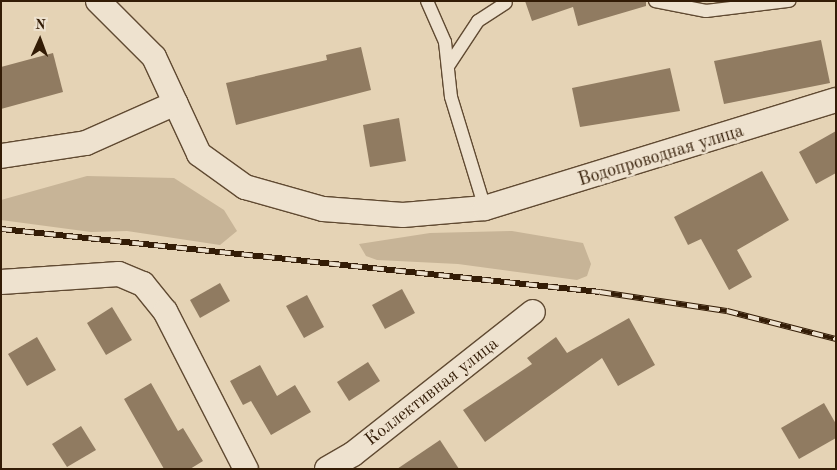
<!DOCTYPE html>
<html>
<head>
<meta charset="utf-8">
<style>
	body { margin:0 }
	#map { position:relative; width:837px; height:470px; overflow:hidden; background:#e5d3b5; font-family:"Old Standard TT",serif }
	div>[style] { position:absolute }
	.green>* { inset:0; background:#c7b497 }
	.building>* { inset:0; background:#907b61 }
	.roads { filter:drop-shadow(1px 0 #604a32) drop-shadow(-1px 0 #604a32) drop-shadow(0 1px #604a32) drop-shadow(0 -1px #604a32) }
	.lane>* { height:12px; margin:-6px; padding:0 6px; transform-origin:6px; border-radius:6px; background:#eee2cf }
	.street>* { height:24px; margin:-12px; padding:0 12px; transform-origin:12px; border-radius:12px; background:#eee2cf }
	.rail>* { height:5.5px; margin-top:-2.75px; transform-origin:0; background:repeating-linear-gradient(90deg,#eee2cf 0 11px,#331c06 0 22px); box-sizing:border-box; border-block:1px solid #331c06 }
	span { translate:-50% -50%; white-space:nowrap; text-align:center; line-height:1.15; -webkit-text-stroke:5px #eee2cf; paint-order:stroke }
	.street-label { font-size:18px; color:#331c06 }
	.frame { position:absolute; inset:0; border:2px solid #331c06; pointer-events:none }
	.north { position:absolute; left:15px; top:15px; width:50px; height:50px; -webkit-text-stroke:4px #eee2cf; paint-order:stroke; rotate:2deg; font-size:14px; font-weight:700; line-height:20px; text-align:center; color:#331c06 }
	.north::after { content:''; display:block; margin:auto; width:18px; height:22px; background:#331c06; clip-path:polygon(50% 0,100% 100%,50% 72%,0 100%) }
</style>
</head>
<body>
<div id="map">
	<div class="green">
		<div style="clip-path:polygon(87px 176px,174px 178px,224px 210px,237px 231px,220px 245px,127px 231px,91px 232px,1px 220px,1px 200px)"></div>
		<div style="clip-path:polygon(512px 231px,583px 243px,591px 264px,587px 276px,577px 280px,458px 264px,377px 260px,366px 256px,359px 244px,430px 233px)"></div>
	</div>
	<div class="building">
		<div style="clip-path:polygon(525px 1px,646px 1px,646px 6px,578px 26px,573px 7px,532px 21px)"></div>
		<div style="clip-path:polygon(821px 40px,830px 83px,724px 104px,714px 61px)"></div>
		<div style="clip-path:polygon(361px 47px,371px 90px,236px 125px,226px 83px,327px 60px,326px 55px)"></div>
		<div style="clip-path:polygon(53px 53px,63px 92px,1px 109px,1px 67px)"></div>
		<div style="clip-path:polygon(670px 68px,680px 111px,580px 127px,572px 88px)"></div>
		<div style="clip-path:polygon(399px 118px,406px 161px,370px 167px,363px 125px)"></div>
		<div style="clip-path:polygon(836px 131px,836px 173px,816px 184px,799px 152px)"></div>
		<div style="clip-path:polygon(762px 171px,789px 220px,737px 250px,752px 277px,729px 290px,701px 239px,688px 245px,674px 217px)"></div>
		<div style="clip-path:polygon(220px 283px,230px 301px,200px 318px,190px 300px)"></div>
		<div style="clip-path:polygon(402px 289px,415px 313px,385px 329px,372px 305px)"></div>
		<div style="clip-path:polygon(307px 295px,324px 327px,304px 338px,286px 306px)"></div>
		<div style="clip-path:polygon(112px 307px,132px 340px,106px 355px,87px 323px)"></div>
		<div style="clip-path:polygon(629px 318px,655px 365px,618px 386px,602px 358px,485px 442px,463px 410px,532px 364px,527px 358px,556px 337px,567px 353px)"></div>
		<div style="clip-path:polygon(37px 337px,56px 370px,27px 386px,8px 354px)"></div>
		<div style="clip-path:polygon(368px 362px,380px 381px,349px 401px,337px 382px)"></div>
		<div style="clip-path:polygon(260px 365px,277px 396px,295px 385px,311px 412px,271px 435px,251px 401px,243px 405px,230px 381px)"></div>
		<div style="clip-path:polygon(151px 383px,178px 431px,183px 428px,203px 461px,190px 469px,164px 469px,124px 399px)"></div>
		<div style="clip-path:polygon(824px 403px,836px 424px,836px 438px,799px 459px,781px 428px)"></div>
		<div style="clip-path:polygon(81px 426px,96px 450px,67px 467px,52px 444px)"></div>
		<div style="clip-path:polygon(440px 440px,459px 469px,397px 469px)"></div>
	</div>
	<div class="roads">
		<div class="lane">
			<div style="left:427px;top:1px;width:45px;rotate:66.3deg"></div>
			<div style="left:445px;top:42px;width:55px;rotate:83.8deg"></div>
			<div style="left:451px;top:97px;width:116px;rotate:73deg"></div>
			<div style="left:655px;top:1px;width:52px;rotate:11.1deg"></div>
			<div style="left:706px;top:11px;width:84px;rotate:-6.9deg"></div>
			<div style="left:449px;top:65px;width:53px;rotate:-56.6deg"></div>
			<div style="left:478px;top:21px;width:33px;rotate:-33deg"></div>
		</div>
		<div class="street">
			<div style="left:98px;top:1px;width:79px;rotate:45deg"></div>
			<div style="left:154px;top:57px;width:107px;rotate:65.1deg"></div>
			<div style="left:199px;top:154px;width:57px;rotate:35.7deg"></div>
			<div style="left:245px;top:187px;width:81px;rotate:15.8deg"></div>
			<div style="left:323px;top:209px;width:80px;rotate:4.3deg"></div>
			<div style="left:403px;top:215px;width:82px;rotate:-4.9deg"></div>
			<div style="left:485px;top:208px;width:367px;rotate:-17.1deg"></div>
			<div style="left:1px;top:156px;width:86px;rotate:-8.7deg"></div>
			<div style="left:86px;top:143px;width:98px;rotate:-24deg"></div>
			<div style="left:1px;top:282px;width:118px;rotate:-3.9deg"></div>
			<div style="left:119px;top:274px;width:26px;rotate:23deg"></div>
			<div style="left:143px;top:284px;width:35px;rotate:51deg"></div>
			<div style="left:165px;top:311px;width:178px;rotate:62.9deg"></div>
			<div style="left:327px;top:469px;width:30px;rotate:-30deg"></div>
			<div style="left:353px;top:454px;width:229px;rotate:-38.3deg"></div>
		</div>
	</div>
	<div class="rail">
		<div style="left:1px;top:229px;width:602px;rotate:6deg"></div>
		<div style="left:600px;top:292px;width:128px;rotate:8.5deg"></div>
		<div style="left:727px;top:311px;width:113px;rotate:14.4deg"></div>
	</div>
	<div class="street-label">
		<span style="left:661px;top:156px;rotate:-17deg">Водопроводная улица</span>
		<span style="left:432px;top:392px;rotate:-38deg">Коллективная улица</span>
	</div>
	<div class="frame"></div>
	<div class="north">N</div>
</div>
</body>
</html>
